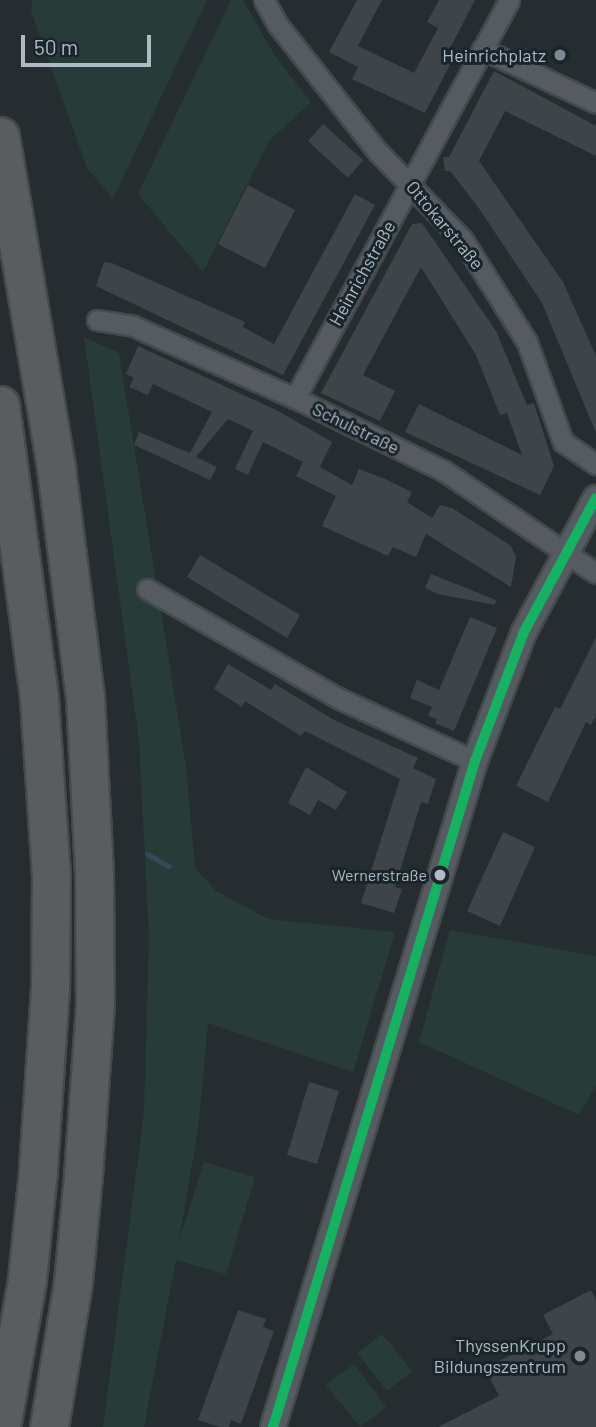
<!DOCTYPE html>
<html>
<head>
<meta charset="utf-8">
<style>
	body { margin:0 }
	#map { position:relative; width:596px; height:1427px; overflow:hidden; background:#262d31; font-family:Barlow,sans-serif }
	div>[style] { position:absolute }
	.green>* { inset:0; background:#273b38 }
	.stream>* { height:5px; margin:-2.5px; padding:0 2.5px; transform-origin:2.5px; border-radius:2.5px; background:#344a59 }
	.building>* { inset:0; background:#3e4448 }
	.roads { filter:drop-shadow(2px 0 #44494c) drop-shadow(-2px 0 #44494c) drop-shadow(0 2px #44494c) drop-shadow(0 -2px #44494c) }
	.minor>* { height:19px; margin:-9.5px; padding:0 9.5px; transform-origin:9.5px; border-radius:9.5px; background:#555b60 }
	.tertiary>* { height:24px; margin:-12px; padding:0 12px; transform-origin:12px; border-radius:12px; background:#555b60 }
	.motorway>* { height:37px; margin:-18.5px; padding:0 18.5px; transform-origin:18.5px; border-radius:18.5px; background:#5a5d60 }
	.bus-1>* { height:10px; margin:-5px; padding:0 5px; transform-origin:5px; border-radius:5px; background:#13b361 }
	.dots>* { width:19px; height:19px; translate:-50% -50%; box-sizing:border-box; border:4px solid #1a242b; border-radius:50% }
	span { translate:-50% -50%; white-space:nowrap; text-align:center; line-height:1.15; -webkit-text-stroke:6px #1a242b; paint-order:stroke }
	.bus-label { font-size:16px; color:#afbbc4 }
	.right { translate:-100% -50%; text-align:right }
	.poi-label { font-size:18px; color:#afbbc4 }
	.street-label { font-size:18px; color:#afbbc4 }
	.scale { position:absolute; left:21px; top:35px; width:130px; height:32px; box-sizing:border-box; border:4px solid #afbbc4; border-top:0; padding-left:9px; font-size:21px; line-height:24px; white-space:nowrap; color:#afbbc4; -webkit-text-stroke:5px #1a242b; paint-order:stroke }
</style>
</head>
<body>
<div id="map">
	<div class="green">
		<div style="clip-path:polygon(32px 0,207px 0,113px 199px,87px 168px,31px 11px)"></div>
		<div style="clip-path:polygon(231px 0,243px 0,275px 56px,311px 102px,269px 141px,203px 272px,138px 194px)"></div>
		<div style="clip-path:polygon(84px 337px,119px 353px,186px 766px,195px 868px,216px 891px,268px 919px,395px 932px,353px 1072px,208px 1023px,198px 1130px,179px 1241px,204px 1162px,255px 1177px,226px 1274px,176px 1260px,144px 1427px,103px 1427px,144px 1112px,149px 936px,139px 741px)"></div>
		<div style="clip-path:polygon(450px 930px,596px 956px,596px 1085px,579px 1115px,419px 1042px)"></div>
		<div style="clip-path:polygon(382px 1334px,412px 1371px,387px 1391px,357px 1353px)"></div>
		<div style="clip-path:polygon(354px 1364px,386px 1407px,360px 1427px,326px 1385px)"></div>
	</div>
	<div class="stream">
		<div style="left:147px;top:854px;width:25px;rotate:29deg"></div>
	</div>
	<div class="building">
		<div style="clip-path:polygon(357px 0,382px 0,358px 46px,414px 73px,438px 28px,427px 22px,439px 0,475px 0,450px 48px,457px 51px,425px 113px,352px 79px,358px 67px,329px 52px)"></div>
		<div style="clip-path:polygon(494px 71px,596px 126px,596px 156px,505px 111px,479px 161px,563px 282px,596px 356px,596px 433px,542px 303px,478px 207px,450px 171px,445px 171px,443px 157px,449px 157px)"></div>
		<div style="clip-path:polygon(323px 124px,363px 160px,348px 178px,308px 141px)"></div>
		<div style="clip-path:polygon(248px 185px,295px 210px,265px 268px,218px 244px)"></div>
		<div style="clip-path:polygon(355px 194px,375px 205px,283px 375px,96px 286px,104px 262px,112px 263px,245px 322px,243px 327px,274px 344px)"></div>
		<div style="clip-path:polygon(422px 223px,496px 331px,527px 405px,534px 403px,554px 466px,540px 495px,405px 432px,419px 404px,522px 455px,507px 413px,500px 415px,476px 355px,421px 267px,363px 375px,395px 391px,380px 421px,321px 393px,412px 224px)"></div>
		<div style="clip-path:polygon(138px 346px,278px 411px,332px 442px,320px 467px,352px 485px,359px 469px,385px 479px,412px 492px,407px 502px,432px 518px,440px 505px,452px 508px,511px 546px,516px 557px,511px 587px,426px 534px,416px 557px,393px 547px,388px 556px,322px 526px,336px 496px,296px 476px,303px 462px,263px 442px,248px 475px,235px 469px,253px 431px,228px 419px,196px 457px,217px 467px,210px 480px,134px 445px,139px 432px,190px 453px,212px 412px,153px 384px,148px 395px,129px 387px,134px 378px,126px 374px)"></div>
		<div style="clip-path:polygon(200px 555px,300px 615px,287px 638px,187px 577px)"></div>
		<div style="clip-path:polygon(431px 574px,496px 600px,495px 605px,438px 594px,425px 588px)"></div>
		<div style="clip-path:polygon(470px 617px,497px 628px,454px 731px,435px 723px,437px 719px,428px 716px,432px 707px,410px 698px,417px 680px,439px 690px)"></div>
		<div style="clip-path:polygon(596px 637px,596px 716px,591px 725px,586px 722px,548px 802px,516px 786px,555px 707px,560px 709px)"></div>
		<div style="clip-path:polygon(228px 664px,271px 690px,275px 684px,334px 720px,418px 758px,413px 768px,436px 779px,428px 804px,421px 802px,395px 887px,402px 889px,394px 913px,361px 903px,400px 779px,305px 731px,301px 736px,245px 701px,242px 707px,214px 689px)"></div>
		<div style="clip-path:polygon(306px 767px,347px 792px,336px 810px,318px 800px,310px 815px,288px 803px)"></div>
		<div style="clip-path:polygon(503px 832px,535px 847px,500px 926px,467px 911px)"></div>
		<div style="clip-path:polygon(309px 1082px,339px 1091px,317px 1164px,287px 1155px)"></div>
		<div style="clip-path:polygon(591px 1290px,596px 1300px,596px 1427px,438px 1427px,499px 1396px,485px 1368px,553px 1334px,543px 1315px)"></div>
		<div style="clip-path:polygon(238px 1310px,266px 1319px,263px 1327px,274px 1331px,241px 1424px,231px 1420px,229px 1427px,220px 1427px,198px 1420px)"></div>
	</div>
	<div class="roads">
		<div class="minor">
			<div style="left:264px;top:0;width:29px;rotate:61deg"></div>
			<div style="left:278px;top:25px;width:162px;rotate:51.8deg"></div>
			<div style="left:378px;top:152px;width:122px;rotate:46deg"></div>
			<div style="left:463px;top:240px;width:120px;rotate:57.9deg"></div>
			<div style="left:527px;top:342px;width:106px;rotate:70.2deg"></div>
			<div style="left:563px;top:442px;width:40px;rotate:34deg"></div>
			<div style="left:482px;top:49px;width:126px;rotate:25.3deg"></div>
			<div style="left:97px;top:320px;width:36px;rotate:9deg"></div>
			<div style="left:133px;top:326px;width:177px;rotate:24deg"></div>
			<div style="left:295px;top:398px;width:166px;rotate:26.1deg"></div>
			<div style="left:444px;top:471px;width:183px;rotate:33.9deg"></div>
			<div style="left:295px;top:398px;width:452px;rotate:-61.7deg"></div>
			<div style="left:147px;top:589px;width:220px;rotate:29.7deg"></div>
			<div style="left:338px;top:698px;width:151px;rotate:24.7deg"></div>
		</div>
		<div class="tertiary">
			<div style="left:273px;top:1427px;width:696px;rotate:-73.13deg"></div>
			<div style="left:475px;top:761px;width:138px;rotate:-69.2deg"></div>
			<div style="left:524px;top:632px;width:152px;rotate:-61.8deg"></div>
		</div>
		<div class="motorway">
			<div style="left:0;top:136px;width:337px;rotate:80.4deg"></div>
			<div style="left:56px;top:468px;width:230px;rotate:82.8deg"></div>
			<div style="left:85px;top:696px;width:176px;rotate:87.1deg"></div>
			<div style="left:94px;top:872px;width:132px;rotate:89.6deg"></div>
			<div style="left:95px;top:1004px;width:172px;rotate:94deg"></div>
			<div style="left:83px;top:1176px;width:106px;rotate:95.4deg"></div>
			<div style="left:73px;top:1282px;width:147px;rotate:99.4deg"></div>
			<div style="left:0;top:405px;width:297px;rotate:82.4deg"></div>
			<div style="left:39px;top:699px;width:178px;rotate:86.1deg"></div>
			<div style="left:51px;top:877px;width:111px;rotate:90.5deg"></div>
			<div style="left:50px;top:988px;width:183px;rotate:93.8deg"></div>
			<div style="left:38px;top:1171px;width:110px;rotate:95.8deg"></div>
			<div style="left:27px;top:1280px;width:149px;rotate:100deg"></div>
		</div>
	</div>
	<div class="bus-1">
		<div style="left:273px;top:1427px;width:696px;rotate:-73.13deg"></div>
		<div style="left:475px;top:761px;width:138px;rotate:-69.2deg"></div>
		<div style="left:524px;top:632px;width:152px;rotate:-61.8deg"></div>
	</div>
	<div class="dots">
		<div style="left:560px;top:55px;background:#7f8991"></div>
		<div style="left:440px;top:875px;background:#afbbc4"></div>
		<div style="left:580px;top:1356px;background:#7f8991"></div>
	</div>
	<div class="bus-label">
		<span class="right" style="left:427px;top:875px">Wernerstraße</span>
	</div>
	<div class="poi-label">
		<span class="right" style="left:546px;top:55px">Heinrichplatz</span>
		<span class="right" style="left:566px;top:1356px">ThyssenKrupp<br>Bildungszentrum</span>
	</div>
	<div class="street-label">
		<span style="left:445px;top:225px;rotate:50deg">Ottokarstraße</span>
		<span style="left:362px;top:273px;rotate:-61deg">Heinrichstraße</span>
		<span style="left:356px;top:428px;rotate:26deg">Schulstraße</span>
	</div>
	<div class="scale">50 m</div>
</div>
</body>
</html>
